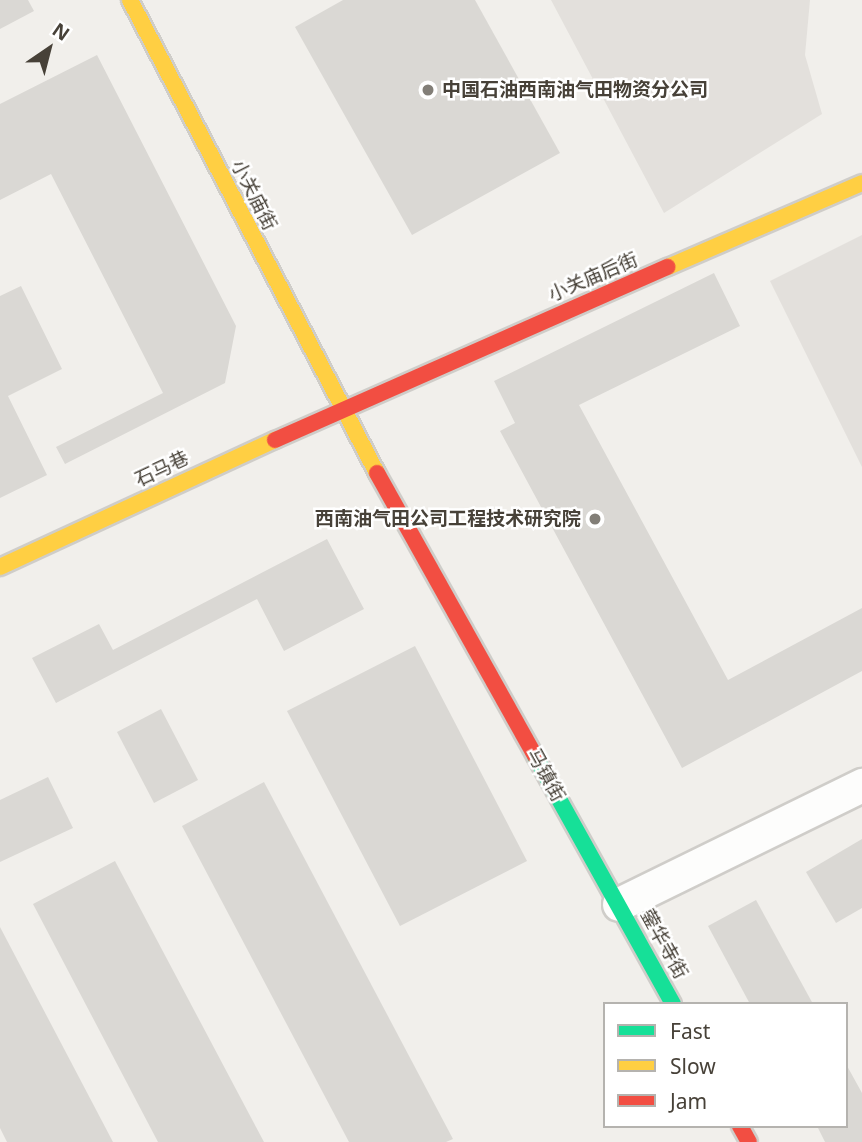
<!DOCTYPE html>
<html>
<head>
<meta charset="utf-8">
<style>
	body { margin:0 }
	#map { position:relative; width:862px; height:1142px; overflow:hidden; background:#f1efeb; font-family:"Noto Sans","Noto Sans SC",sans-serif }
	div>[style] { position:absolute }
	.parking>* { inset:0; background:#e3e0dc }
	.building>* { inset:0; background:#dad8d4 }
	.roads { filter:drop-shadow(2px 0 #cfcdc9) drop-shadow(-2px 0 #cfcdc9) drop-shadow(0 2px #cfcdc9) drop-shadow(0 -2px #cfcdc9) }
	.street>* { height:33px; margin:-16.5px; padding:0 16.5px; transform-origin:16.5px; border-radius:16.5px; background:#fdfdfc }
	.fast>* { height:16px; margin:-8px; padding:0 8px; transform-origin:8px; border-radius:8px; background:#16e098 }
	.slow>* { height:16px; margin:-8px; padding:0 8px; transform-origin:8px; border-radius:8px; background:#ffcf43 }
	.jam>* { height:16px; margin:-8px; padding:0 8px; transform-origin:8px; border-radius:8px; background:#f24e42 }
	.dots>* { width:19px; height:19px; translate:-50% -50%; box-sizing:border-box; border:4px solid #fff; border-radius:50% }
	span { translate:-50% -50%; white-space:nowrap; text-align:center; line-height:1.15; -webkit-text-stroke:5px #fff; paint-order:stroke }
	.poi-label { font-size:19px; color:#474138; font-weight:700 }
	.left { translate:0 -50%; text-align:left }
	.right { translate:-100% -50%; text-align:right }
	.street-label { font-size:19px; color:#474138 }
	.legend { position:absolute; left:603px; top:1002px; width:245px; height:126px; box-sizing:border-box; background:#fff; border:2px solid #b5b3af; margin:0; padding:9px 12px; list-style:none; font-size:21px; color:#474138 }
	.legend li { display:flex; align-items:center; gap:14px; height:35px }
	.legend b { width:35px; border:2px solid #b5b3af }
	.north { position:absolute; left:14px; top:14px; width:70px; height:70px; -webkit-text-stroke:5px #fff; paint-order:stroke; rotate:35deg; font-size:19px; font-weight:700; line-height:28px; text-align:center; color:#474138 }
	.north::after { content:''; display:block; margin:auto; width:24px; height:32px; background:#474138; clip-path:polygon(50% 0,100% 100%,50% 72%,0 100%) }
</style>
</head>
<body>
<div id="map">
	<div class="parking">
		<div style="clip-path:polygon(551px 0,810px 0,805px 55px,822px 114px,664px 213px)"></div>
		<div style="clip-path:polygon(862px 235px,862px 467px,770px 281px)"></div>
	</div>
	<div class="building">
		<div style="clip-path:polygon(0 0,28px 0,34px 11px,0 29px)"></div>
		<div style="clip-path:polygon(343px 0,475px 0,560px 153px,412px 235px,295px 27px)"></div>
		<div style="clip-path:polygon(97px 55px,236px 326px,225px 383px,65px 464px,56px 447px,163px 393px,51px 174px,0 200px,0 104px)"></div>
		<div style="clip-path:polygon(714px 273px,740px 326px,579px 405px,728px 680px,862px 608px,862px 671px,682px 768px,500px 431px,515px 423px,494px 381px)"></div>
		<div style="clip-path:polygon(21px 286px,62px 369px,8px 396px,47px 475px,0 498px,0 296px)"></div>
		<div style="clip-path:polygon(327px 539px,364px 609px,284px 651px,257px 599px,56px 703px,32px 658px,99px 624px,113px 650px)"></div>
		<div style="clip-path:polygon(415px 646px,527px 861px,400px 926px,287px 711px)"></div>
		<div style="clip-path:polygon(161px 709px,198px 780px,154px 803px,117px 732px)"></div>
		<div style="clip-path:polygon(48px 777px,73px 828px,0 862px,0 800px)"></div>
		<div style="clip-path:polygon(264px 782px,453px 1139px,446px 1142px,349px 1142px,182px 826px)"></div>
		<div style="clip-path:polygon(862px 839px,862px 908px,836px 923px,806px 872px)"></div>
		<div style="clip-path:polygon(115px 861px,264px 1142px,158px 1142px,33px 904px)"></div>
		<div style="clip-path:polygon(756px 900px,813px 1004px,750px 1004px,708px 926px)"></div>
		<div style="clip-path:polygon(0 927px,113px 1142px,7px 1142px,0 1128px)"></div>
		<div style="clip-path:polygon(846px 1064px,862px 1093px,862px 1142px,825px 1142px,817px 1126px,846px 1126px)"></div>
	</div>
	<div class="roads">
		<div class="street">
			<div style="left:619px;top:904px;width:271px;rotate:-26.1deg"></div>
		</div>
		<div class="fast">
			<div style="left:535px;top:756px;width:284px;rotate:60.9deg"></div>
		</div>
		<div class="slow">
			<div style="left:130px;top:0;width:534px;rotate:62.43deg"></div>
			<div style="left:668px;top:267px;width:211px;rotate:-23.4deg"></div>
			<div style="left:0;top:567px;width:303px;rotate:-24.8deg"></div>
		</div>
		<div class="jam">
			<div style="left:275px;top:440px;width:429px;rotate:-23.8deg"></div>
			<div style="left:377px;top:473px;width:324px;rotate:60.8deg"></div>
			<div style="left:740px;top:1126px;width:18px;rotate:61deg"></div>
		</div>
	</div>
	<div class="dots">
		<div style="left:428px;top:90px;background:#827e77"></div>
		<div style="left:595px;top:519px;background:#827e77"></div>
	</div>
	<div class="poi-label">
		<span class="left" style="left:442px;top:90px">中国石油西南油气田物资分公司</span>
		<span class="right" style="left:581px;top:519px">西南油气田公司工程技术研究院</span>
	</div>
	<div class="street-label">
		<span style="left:254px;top:195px;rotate:63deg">小关庙街</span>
		<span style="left:593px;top:277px;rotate:-23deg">小关庙后街</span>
		<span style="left:162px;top:469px;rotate:-25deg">石马巷</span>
		<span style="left:546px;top:775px;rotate:61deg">马镇街</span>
		<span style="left:664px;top:944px;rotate:61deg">蓥华寺街</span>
	</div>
	<ul class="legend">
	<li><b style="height:9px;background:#16e098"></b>Fast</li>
	<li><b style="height:9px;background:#ffcf43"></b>Slow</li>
	<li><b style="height:9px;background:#f24e42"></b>Jam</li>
	</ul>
	<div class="north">N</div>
</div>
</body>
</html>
